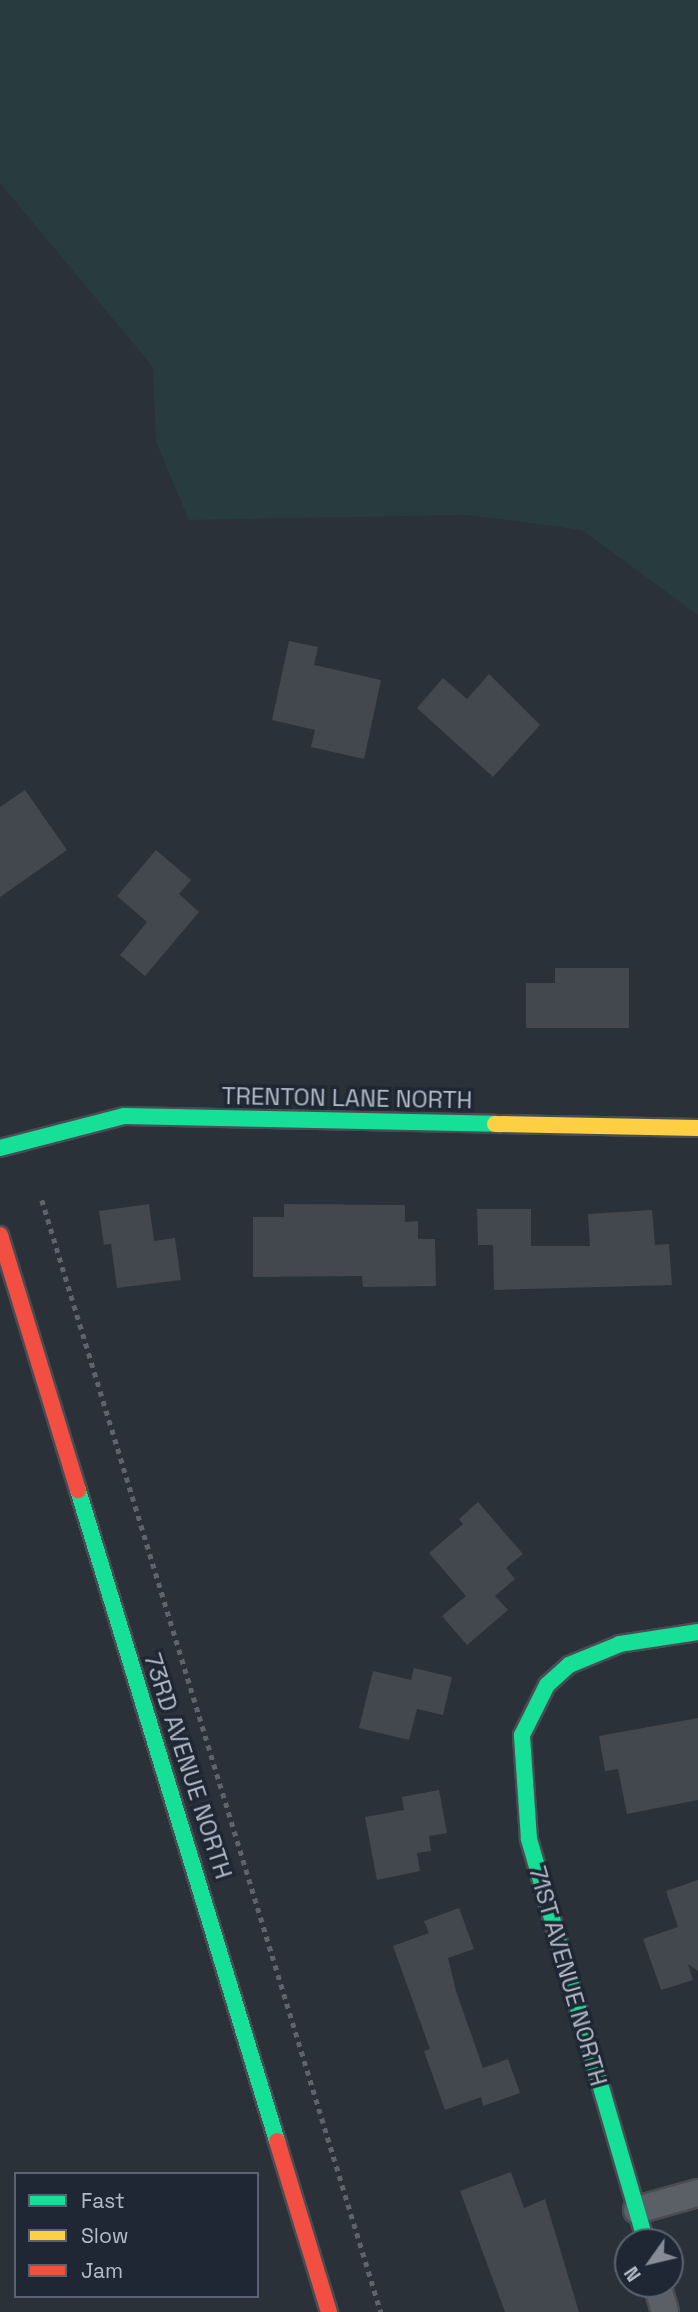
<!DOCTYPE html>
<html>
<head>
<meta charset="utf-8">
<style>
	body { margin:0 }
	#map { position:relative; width:698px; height:2312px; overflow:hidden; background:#2b3138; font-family:"Space Grotesk",sans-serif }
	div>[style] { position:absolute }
	.green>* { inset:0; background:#283b3e }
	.building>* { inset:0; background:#42484e }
	.path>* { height:4.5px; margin-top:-2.25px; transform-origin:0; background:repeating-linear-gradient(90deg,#5e646a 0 5px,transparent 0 10px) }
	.roads { filter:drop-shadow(2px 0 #494d53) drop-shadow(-2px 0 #494d53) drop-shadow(0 2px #494d53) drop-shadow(0 -2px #494d53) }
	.street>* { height:26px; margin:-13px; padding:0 13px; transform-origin:13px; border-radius:13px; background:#5b5f66 }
	.fast>* { height:16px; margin:-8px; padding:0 8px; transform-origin:8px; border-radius:8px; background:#16e098 }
	.slow>* { height:16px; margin:-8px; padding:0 8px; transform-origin:8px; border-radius:8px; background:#ffcf43 }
	.jam>* { height:16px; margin:-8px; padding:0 8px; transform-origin:8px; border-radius:8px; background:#f24e42 }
	span { translate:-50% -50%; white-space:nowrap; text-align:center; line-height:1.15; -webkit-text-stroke:7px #1e2733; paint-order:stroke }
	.street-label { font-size:24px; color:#b5bdc9 }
	.legend { position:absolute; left:14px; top:2172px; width:245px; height:126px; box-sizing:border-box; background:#1e2733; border:2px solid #5a636f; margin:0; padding:9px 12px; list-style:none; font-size:21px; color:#b5bdc9 }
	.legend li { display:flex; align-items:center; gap:14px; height:35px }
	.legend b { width:35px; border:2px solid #5a636f }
	.north { position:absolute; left:614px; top:2228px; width:70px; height:70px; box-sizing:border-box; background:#1e2733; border:2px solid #5a636f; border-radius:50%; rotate:236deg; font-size:19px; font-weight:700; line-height:28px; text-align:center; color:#b5bdc9 }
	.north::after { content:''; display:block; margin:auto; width:24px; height:32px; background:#858c96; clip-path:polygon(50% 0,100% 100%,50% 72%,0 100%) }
</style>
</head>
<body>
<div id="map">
	<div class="green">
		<div style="clip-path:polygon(0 0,698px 0,698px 615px,582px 530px,467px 515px,189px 520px,156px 442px,153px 367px,0 183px)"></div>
	</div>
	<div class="building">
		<div style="clip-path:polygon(289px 641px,318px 647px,314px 665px,381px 680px,364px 759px,311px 747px,315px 730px,272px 720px)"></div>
		<div style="clip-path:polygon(489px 674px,540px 725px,493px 777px,417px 708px,443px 678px,467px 699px)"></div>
		<div style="clip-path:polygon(25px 790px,67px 850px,0 897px,0 807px)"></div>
		<div style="clip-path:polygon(156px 850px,191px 880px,179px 894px,199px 912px,145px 976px,120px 955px,147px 922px,117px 896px)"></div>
		<div style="clip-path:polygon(555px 968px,629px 968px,629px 1028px,526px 1028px,526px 983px,555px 983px)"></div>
		<div style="clip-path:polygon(149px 1204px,154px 1241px,175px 1238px,181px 1280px,117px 1288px,111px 1244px,104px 1245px,99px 1211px)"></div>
		<div style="clip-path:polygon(284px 1204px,405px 1205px,405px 1222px,418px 1221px,418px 1239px,435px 1239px,436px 1286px,363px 1287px,362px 1276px,253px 1277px,253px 1217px,284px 1217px)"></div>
		<div style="clip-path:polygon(477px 1209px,531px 1209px,531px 1246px,590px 1246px,588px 1214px,652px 1210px,655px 1245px,669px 1244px,672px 1285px,494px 1290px,493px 1245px,478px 1245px)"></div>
		<div style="clip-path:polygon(478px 1502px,523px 1554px,506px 1568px,515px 1579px,495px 1596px,508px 1610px,467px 1645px,442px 1616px,466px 1596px,429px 1553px,463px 1524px,459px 1519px)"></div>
		<div style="clip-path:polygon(414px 1668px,452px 1677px,443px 1715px,417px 1709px,409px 1740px,359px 1728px,373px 1671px,411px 1680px)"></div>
		<div style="clip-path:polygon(698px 1718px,698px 1800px,627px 1814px,618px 1769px,605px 1771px,599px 1736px)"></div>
		<div style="clip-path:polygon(439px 1790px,447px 1833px,429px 1836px,431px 1851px,417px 1853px,420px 1871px,377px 1880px,365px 1817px,404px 1810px,402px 1797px)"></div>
		<div style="clip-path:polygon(698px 1880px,698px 1971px,688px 1964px,693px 1980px,661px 1990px,643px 1939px,678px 1927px,666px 1891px)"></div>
		<div style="clip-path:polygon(459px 1908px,474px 1949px,448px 1958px,456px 1991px,483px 2068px,508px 2059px,520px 2093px,483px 2106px,481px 2097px,445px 2110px,424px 2051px,430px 2049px,393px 1946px,429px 1933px,424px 1921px)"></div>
		<div style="clip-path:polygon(511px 2172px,524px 2208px,545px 2199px,579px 2312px,505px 2312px,460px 2191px)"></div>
	</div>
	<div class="path">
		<div style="left:42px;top:1200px;width:1163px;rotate:73.05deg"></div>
	</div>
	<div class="roads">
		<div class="street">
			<div style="left:637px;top:2210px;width:63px;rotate:-15.6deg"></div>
			<div style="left:657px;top:2284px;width:29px;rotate:74deg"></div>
		</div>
		<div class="fast">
			<div style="left:0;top:1148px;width:128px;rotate:-14.5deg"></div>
			<div style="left:124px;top:1116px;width:371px;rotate:1.2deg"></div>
			<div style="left:78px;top:1490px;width:681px;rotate:73deg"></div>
			<div style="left:646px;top:2242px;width:420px;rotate:-106.2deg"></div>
			<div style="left:529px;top:1839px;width:104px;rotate:-93.9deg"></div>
			<div style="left:522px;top:1735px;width:56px;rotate:-63.4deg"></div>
			<div style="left:547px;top:1685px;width:30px;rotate:-42deg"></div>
			<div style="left:569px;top:1665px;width:55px;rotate:-22.4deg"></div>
			<div style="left:620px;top:1644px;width:79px;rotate:-8.7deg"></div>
		</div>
		<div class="slow">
			<div style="left:495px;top:1124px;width:203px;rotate:1.1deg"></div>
		</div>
		<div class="jam">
			<div style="left:0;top:1235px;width:267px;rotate:73deg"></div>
			<div style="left:277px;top:2141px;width:179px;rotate:73.1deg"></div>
		</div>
	</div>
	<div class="street-label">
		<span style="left:347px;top:1098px;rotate:1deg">TRENTON LANE NORTH</span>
		<span style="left:188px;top:1766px;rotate:72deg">73RD AVENUE NORTH</span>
		<span style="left:568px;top:1976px;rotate:74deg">71ST AVENUE NORTH</span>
	</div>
	<ul class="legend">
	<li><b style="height:9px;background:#16e098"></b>Fast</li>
	<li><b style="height:9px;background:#ffcf43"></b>Slow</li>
	<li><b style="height:9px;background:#f24e42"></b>Jam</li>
	</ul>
	<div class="north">N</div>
</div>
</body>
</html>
